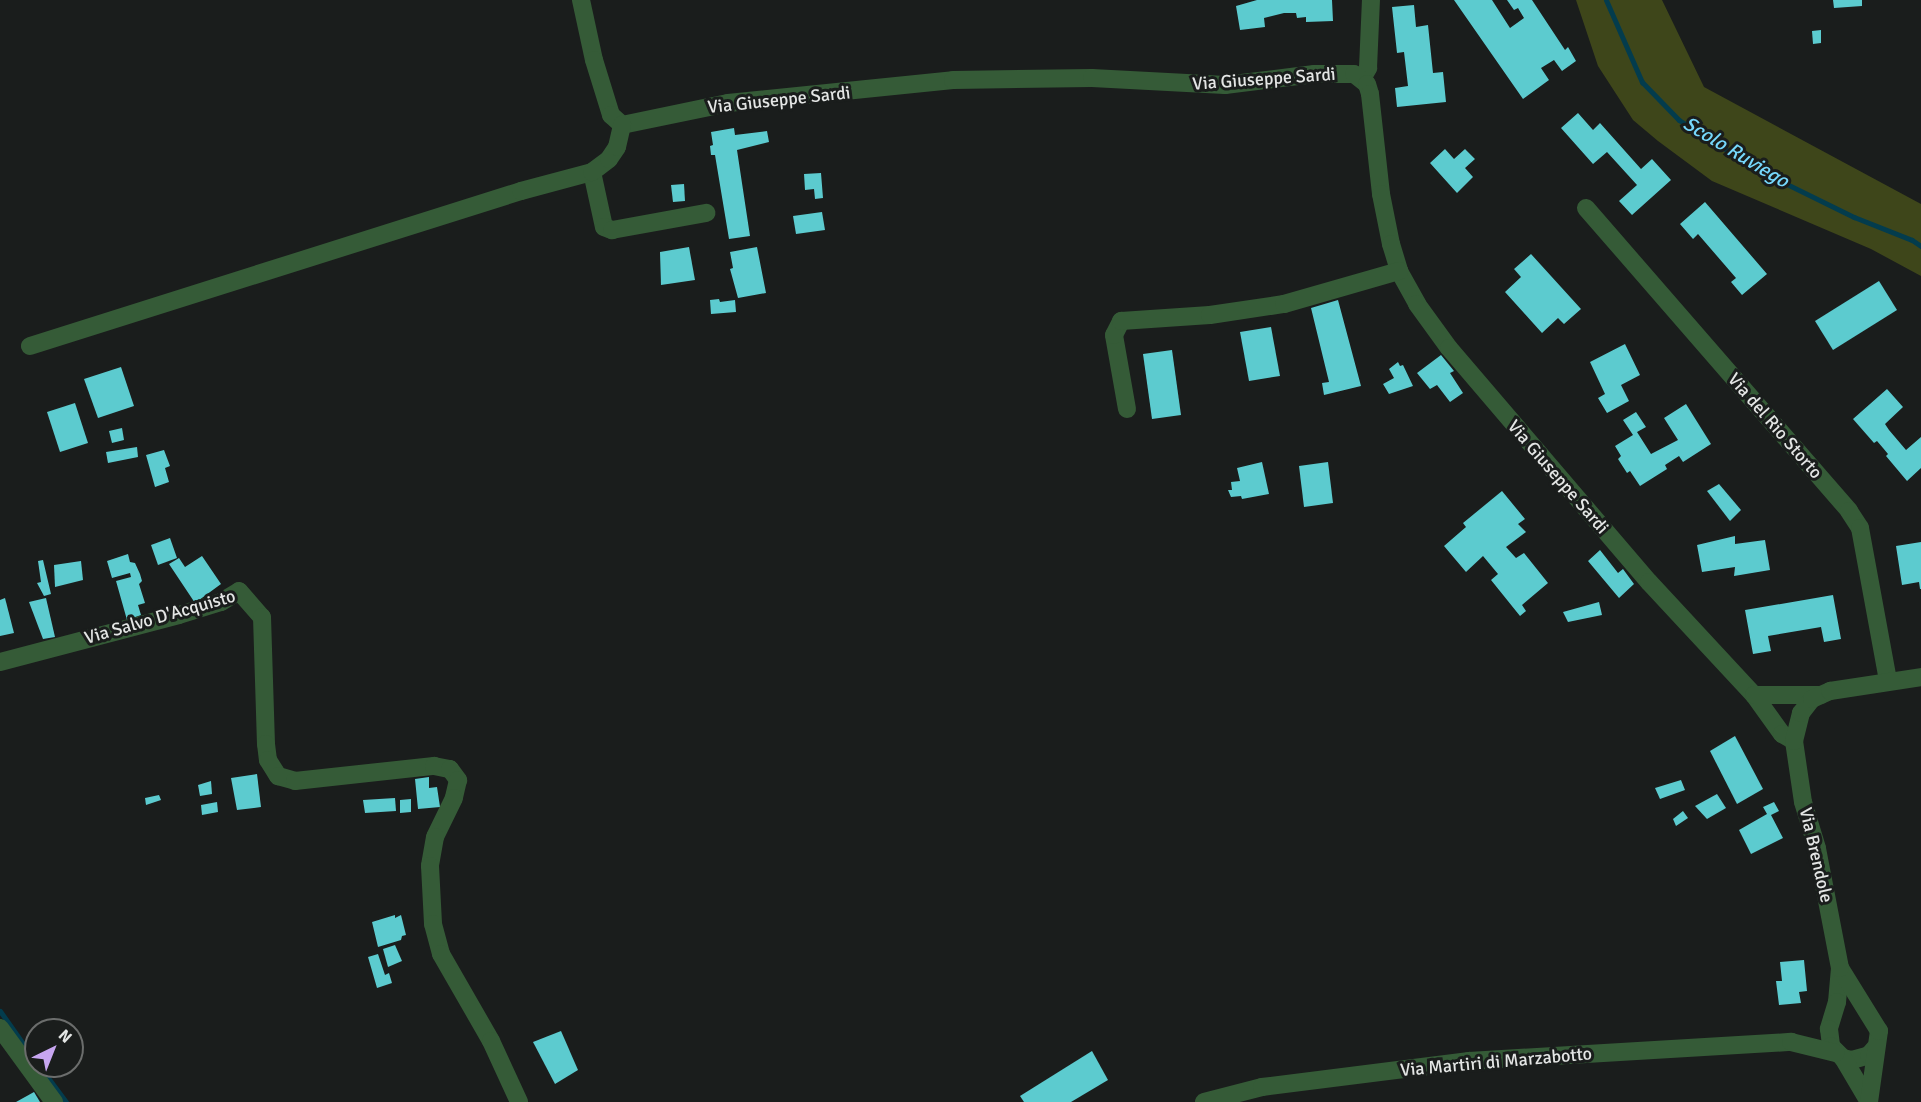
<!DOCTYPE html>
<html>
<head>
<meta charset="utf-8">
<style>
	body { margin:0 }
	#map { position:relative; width:1921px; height:1102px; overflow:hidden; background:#1a1d1c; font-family:Signika,sans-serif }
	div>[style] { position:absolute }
	.green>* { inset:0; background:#3e461a }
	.stream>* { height:5px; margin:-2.5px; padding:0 2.5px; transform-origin:2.5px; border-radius:2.5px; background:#033c4d }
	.building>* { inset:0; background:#5ccbcf }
	.minor>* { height:18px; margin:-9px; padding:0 9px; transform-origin:9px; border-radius:9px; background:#355b37 }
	span { translate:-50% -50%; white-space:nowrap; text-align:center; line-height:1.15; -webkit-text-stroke:6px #1a1d1c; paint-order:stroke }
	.street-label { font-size:18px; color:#e4e6e5 }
	.water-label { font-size:20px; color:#76d8fc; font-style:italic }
	.north { position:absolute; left:24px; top:1018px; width:60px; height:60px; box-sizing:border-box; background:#1a1d1c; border:2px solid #6b6d6c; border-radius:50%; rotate:43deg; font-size:16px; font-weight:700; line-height:24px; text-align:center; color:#e4e6e5 }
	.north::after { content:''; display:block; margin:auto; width:21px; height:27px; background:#c7a6f0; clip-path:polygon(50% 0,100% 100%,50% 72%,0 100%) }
</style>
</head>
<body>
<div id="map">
	<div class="green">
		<div style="clip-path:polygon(1576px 0,1662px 0,1704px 87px,1921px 204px,1921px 276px,1871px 249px,1712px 181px,1658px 141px,1633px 120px,1598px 66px)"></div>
	</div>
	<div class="stream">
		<div style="left:1606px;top:0;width:90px;rotate:66.3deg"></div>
		<div style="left:1642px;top:82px;width:53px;rotate:45.8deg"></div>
		<div style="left:1679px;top:120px;width:96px;rotate:32.2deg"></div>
		<div style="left:1760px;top:171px;width:105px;rotate:26.1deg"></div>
		<div style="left:1854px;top:217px;width:62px;rotate:21.6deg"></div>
		<div style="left:1912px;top:240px;width:11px;rotate:34deg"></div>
		<div style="left:0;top:1011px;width:62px;rotate:54.8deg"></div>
		<div style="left:40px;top:1067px;width:44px;rotate:53.4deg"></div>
	</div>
	<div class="building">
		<div style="clip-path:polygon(1257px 0,1332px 0,1333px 21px,1306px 22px,1306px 17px,1297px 18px,1296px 13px,1284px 13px,1264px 18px,1265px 27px,1240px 30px,1236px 6px)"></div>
		<div style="clip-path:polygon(1454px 0,1492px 0,1510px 28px,1524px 18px,1518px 8px,1514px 10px,1507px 0,1532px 0,1565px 50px,1568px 47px,1576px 61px,1562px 71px,1554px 60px,1541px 68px,1549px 80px,1523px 99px)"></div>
		<div style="clip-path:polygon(1833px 0,1862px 0,1862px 6px,1834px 8px)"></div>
		<div style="clip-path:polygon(1414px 5px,1416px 27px,1428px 25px,1433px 73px,1443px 72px,1446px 102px,1397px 107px,1395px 88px,1408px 86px,1404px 52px,1397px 53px,1392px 7px)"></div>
		<div style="clip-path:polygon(1821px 30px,1821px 43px,1813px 44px,1812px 31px)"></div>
		<div style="clip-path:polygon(1578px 113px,1593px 130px,1600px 123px,1641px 169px,1652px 159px,1671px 180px,1632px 215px,1619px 201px,1637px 185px,1607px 152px,1593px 164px,1561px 128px)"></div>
		<div style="clip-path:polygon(734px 128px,735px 135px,767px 131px,769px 142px,737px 150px,750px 236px,729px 239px,715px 155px,711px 155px,710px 146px,713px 145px,711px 132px)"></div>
		<div style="clip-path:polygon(1445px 149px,1454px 159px,1465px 149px,1475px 159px,1465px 168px,1473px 177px,1457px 193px,1430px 163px)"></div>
		<div style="clip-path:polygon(821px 173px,823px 198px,815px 199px,814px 189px,805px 190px,804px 174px)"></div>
		<div style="clip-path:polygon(684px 184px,685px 201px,673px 202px,671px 185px)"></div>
		<div style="clip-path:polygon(1705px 202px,1767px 274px,1742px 295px,1731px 282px,1736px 278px,1698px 234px,1693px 239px,1680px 224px)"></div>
		<div style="clip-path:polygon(822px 212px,825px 230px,796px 234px,793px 216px)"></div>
		<div style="clip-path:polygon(689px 247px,695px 280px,661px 285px,660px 252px)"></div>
		<div style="clip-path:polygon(757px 247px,766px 293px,738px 298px,730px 269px,733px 268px,730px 252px)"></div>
		<div style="clip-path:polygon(1531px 254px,1581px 309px,1564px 324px,1558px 318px,1542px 333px,1505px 292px,1521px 277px,1514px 269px)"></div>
		<div style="clip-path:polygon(1879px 281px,1897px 310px,1833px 350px,1815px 321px)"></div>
		<div style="clip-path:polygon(719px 299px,720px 302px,735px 300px,736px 312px,711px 314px,710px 300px)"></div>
		<div style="clip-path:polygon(1338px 300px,1361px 386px,1324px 395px,1322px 383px,1329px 382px,1311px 308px)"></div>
		<div style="clip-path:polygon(1271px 327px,1280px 376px,1249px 381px,1240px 332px)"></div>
		<div style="clip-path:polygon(1625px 344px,1640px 375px,1621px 385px,1629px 401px,1607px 413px,1598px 398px,1605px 394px,1590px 362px)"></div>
		<div style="clip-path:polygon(1172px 350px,1181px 415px,1152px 419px,1143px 354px)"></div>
		<div style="clip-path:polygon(1441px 355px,1454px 371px,1450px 373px,1463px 393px,1450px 402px,1437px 385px,1430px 389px,1417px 373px)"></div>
		<div style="clip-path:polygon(1398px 362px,1400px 366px,1403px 365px,1413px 386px,1389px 394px,1383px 384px,1394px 378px,1389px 369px)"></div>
		<div style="clip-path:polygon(121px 367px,134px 406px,98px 418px,84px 379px)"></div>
		<div style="clip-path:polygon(1887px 389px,1903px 407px,1885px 424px,1889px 430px,1906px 450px,1921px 437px,1921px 468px,1907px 481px,1886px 456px,1888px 454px,1883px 448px,1877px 441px,1874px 443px,1853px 419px)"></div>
		<div style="clip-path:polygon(75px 403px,88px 443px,60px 452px,47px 412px)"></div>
		<div style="clip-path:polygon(1686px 404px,1711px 444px,1683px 462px,1679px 456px,1665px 465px,1667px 469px,1640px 486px,1630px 471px,1627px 473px,1618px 459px,1621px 456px,1615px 446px,1633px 435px,1623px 420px,1636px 412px,1646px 427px,1637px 432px,1651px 454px,1678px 440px,1664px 418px)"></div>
		<div style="clip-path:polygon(122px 428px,124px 440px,112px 443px,109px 431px)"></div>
		<div style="clip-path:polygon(137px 447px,138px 457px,108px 463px,106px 452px)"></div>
		<div style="clip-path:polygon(164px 450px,170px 466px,165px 468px,169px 482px,155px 487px,146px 455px)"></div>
		<div style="clip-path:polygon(1262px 462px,1269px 494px,1242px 499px,1241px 496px,1231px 497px,1228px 490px,1232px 490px,1231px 482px,1240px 481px,1237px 468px)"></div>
		<div style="clip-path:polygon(1328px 462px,1333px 503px,1304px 507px,1299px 466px)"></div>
		<div style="clip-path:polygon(1719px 484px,1741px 510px,1730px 521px,1707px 491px)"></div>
		<div style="clip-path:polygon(1502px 491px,1525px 519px,1518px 524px,1526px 532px,1506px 547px,1516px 558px,1524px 553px,1548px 583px,1522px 605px,1526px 611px,1520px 616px,1491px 580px,1498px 574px,1483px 556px,1466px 572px,1444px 546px,1466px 527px,1463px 523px)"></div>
		<div style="clip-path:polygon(1735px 536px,1735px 544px,1765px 540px,1770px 570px,1734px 576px,1735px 567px,1702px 572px,1697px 545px)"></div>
		<div style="clip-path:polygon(170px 538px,177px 558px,158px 565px,151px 545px)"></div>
		<div style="clip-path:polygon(1921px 542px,1921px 589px,1920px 589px,1919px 582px,1902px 585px,1896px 546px)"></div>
		<div style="clip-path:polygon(1600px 550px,1618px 573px,1623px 569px,1634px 584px,1619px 598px,1588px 561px)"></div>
		<div style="clip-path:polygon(128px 554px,130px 562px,135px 563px,140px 574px,142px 581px,139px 584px,145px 603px,138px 605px,141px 615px,127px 620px,116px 581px,131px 577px,130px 573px,112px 578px,107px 561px)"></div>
		<div style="clip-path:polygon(202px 556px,221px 584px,195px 603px,169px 564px,179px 558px,185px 567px)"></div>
		<div style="clip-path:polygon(43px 560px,51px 594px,44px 596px,37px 583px,41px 582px,38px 561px)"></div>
		<div style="clip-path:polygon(81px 561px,83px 580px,55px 587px,54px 565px)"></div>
		<div style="clip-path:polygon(1833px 595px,1841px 639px,1824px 642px,1821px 627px,1768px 636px,1771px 651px,1753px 654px,1745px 610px)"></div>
		<div style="clip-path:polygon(5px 598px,14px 633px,0 636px,0 600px)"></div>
		<div style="clip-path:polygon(46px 598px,55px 637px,43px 639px,29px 602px)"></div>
		<div style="clip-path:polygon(1599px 602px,1602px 615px,1568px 622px,1563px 612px)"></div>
		<div style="clip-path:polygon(1735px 736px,1763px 789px,1737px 804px,1710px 751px)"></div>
		<div style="clip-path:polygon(257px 774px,261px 807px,237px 810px,231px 778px)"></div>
		<div style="clip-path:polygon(429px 777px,429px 788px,437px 787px,440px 807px,418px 809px,415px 779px)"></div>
		<div style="clip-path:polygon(1681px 780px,1685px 790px,1660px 799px,1655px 788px)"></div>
		<div style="clip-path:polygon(211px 781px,212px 794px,200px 796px,198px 785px)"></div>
		<div style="clip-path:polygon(1717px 794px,1726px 808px,1707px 819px,1695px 806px)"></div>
		<div style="clip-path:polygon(159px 795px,161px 800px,146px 805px,145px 798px)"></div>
		<div style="clip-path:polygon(395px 798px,396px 811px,365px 813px,363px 800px)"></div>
		<div style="clip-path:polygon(411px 799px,411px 812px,400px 813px,400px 800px)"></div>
		<div style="clip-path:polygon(217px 802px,218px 812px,202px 815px,201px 805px)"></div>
		<div style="clip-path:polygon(1774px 802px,1779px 811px,1771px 815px,1783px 838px,1751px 854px,1739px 830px,1767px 814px,1763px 807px)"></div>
		<div style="clip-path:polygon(1683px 811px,1688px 818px,1676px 826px,1673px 819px)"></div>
		<div style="clip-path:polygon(395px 915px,395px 918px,401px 915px,406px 935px,402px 936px,401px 940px,378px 947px,372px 922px)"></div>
		<div style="clip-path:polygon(395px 945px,402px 961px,388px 967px,383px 949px)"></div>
		<div style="clip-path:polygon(378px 954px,385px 975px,389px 973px,392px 983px,377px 988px,368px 957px)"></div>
		<div style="clip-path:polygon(1804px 960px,1807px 991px,1799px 992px,1801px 1003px,1779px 1005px,1776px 981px,1782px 981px,1780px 962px)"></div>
		<div style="clip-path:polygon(561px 1031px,578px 1070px,555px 1084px,533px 1042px)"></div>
		<div style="clip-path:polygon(1092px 1051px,1108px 1080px,1071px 1102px,1024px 1102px,1020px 1096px)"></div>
		<div style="clip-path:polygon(34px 1092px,40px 1102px,16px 1102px)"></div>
	</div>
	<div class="minor">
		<div style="left:581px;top:0;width:61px;rotate:77.8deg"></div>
		<div style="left:594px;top:60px;width:58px;rotate:72.8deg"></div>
		<div style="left:611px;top:115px;width:15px;rotate:42deg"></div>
		<div style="left:1362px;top:79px;width:13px;rotate:-61deg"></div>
		<div style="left:1368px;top:68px;width:68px;rotate:-87.5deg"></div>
		<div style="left:622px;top:125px;width:108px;rotate:-11.7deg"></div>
		<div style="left:728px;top:103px;width:226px;rotate:-5.8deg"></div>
		<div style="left:953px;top:80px;width:139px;rotate:-0.8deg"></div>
		<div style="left:1092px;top:78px;width:133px;rotate:3deg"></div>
		<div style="left:1225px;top:85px;width:90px;rotate:-7deg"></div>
		<div style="left:1314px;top:74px;width:40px"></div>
		<div style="left:1354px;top:74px;width:16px;rotate:38deg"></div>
		<div style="left:1367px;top:84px;width:10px;rotate:73deg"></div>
		<div style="left:1370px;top:94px;width:101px;rotate:83.7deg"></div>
		<div style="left:1381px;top:194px;width:51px;rotate:78.7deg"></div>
		<div style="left:1391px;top:244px;width:28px;rotate:73deg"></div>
		<div style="left:1399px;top:271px;width:38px;rotate:61deg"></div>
		<div style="left:1417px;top:304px;width:54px;rotate:54deg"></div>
		<div style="left:1449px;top:348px;width:308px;rotate:49.5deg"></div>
		<div style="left:1649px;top:582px;width:154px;rotate:47.1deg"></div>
		<div style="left:1754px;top:695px;width:48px;rotate:54.3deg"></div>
		<div style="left:1782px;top:734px;width:14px;rotate:30deg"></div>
		<div style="left:592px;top:172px;width:56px;rotate:77.7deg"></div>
		<div style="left:604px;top:227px;width:9px;rotate:21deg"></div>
		<div style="left:612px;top:230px;width:96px;rotate:-10.3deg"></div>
		<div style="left:1586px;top:208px;width:401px;rotate:49deg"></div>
		<div style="left:1849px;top:511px;width:20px;rotate:57deg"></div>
		<div style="left:1860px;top:528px;width:156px;rotate:79.6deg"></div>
		<div style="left:30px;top:346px;width:515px;rotate:-17.52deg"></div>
		<div style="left:521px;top:191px;width:73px;rotate:-15deg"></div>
		<div style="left:592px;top:172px;width:21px;rotate:-37deg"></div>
		<div style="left:609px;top:159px;width:14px;rotate:-56deg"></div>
		<div style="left:617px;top:147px;width:23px;rotate:-77deg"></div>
		<div style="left:1127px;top:409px;width:75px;rotate:-100deg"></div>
		<div style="left:1114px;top:335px;width:16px;rotate:-63deg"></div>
		<div style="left:1121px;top:321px;width:89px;rotate:-3.9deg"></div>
		<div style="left:1210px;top:315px;width:75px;rotate:-8.5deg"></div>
		<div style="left:1284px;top:304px;width:120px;rotate:-16deg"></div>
		<div style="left:0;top:662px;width:185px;rotate:-14.7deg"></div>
		<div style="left:179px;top:615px;width:44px;rotate:-17.2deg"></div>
		<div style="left:221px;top:602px;width:21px;rotate:-31deg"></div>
		<div style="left:239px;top:591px;width:35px;rotate:49deg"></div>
		<div style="left:262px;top:617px;width:127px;rotate:88.2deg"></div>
		<div style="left:266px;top:744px;width:16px;rotate:83deg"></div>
		<div style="left:268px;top:760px;width:19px;rotate:58deg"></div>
		<div style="left:278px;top:776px;width:18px;rotate:16deg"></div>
		<div style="left:295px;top:781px;width:140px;rotate:-6.2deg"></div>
		<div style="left:434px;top:766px;width:16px;rotate:11deg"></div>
		<div style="left:450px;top:769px;width:14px;rotate:54deg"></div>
		<div style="left:458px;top:780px;width:18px;rotate:103deg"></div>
		<div style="left:454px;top:798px;width:43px;rotate:116deg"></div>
		<div style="left:435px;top:837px;width:29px;rotate:100deg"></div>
		<div style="left:430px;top:866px;width:58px;rotate:87deg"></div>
		<div style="left:433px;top:924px;width:31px;rotate:75deg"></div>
		<div style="left:441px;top:954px;width:100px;rotate:60.1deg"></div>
		<div style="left:491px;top:1041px;width:67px;rotate:65.3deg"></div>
		<div style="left:1754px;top:695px;width:67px"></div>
		<div style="left:1840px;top:968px;width:34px;rotate:95deg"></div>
		<div style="left:1837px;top:1002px;width:28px;rotate:107deg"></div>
		<div style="left:1829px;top:1029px;width:17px;rotate:83deg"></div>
		<div style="left:1831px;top:1046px;width:17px;rotate:45deg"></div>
		<div style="left:1843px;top:1058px;width:9px;rotate:13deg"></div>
		<div style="left:1852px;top:1060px;width:18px;rotate:-16deg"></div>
		<div style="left:1869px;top:1055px;width:9px;rotate:-49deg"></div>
		<div style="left:0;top:1028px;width:92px;rotate:53.9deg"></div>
		<div style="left:1843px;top:1058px;width:51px;rotate:59.4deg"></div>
		<div style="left:1204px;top:1102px;width:60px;rotate:-14.5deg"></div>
		<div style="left:1262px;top:1087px;width:209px;rotate:-7.2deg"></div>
		<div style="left:1469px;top:1061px;width:323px;rotate:-3.4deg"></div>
		<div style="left:1791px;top:1042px;width:46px;rotate:13.7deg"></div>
		<div style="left:1869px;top:1102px;width:72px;rotate:-82deg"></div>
		<div style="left:1879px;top:1031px;width:74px;rotate:-121.8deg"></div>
		<div style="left:1840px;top:968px;width:122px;rotate:-100.9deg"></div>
		<div style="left:1817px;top:848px;width:48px;rotate:-106.9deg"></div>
		<div style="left:1803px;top:802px;width:62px;rotate:-98.4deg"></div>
		<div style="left:1794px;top:741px;width:29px;rotate:-76deg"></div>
		<div style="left:1801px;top:713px;width:18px;rotate:-52deg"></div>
		<div style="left:1812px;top:699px;width:20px;rotate:-24deg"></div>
		<div style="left:1830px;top:691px;width:92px;rotate:-8.7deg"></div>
	</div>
	<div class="street-label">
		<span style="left:1264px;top:79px;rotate:-4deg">Via Giuseppe Sardi</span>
		<span style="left:779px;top:100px;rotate:-6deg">Via Giuseppe Sardi</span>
		<span style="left:1775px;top:426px;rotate:49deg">Via del Rio Storto</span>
		<span style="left:1558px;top:477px;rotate:49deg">Via Giuseppe Sardi</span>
		<span style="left:160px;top:617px;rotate:-16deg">Via Salvo D'Acquisto</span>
		<span style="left:1816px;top:855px;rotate:77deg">Via Brendole</span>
		<span style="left:1496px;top:1062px;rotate:-5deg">Via Martiri di Marzabotto</span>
	</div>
	<div class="water-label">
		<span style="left:1736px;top:152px;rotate:31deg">Scolo Ruviego</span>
	</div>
	<div class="north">N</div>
</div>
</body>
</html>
